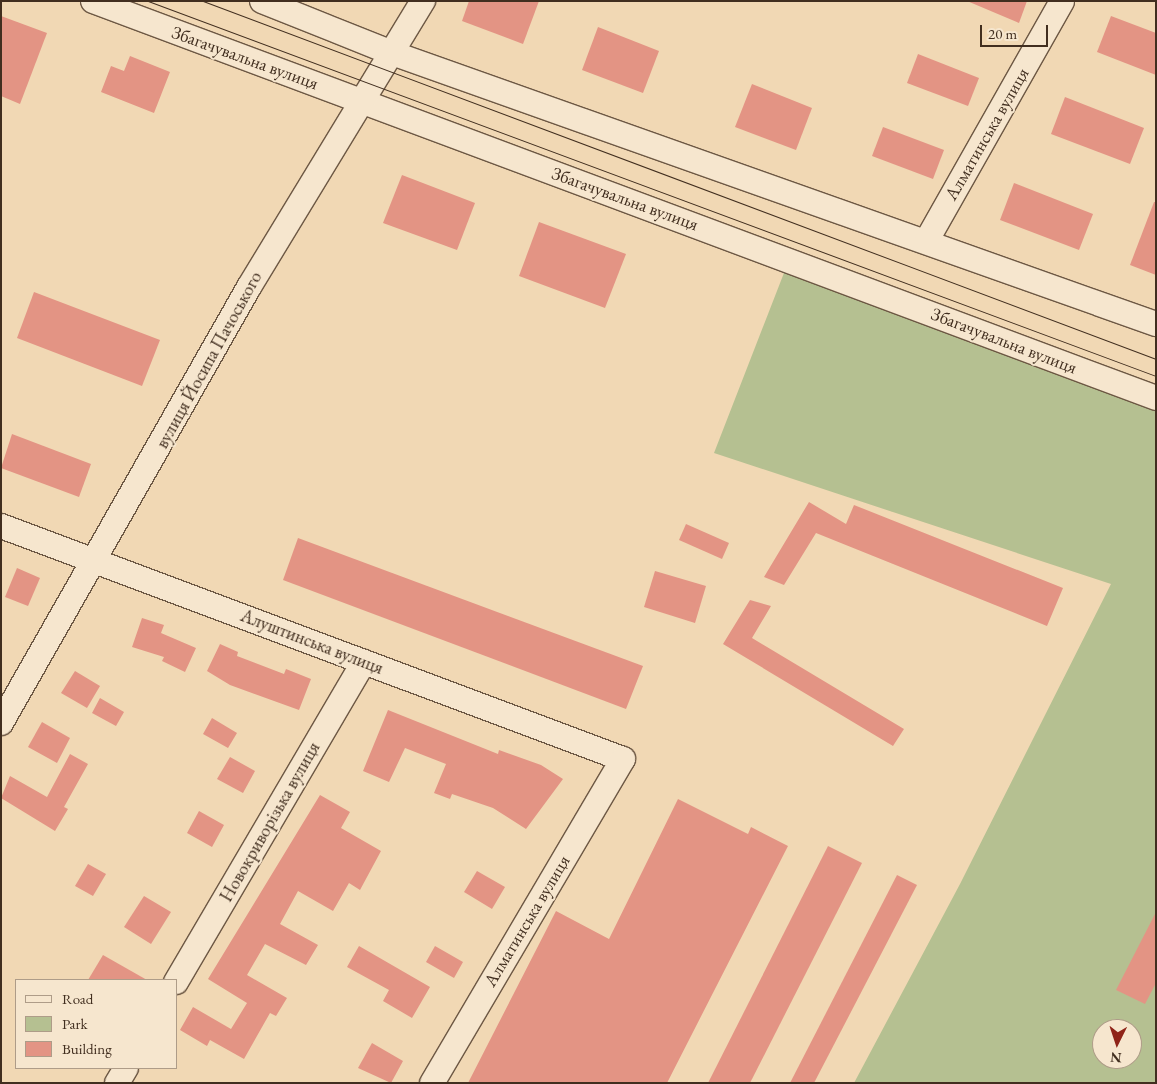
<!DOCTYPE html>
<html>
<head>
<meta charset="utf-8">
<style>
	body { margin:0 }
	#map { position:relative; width:1157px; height:1084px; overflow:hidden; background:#f1d8b4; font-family:"EB Garamond",serif }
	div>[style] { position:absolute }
	.green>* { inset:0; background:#b5c091 }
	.building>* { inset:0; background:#e39484 }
	.roads { filter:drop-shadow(1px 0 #6d5844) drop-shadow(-1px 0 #6d5844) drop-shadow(0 1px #6d5844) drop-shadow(0 -1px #6d5844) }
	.minor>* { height:24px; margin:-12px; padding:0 12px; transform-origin:12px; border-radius:12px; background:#f6e6ce }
	.tram>* { height:1px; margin:-0.5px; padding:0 0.5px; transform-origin:0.5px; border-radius:0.5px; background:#412e1f }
	span { translate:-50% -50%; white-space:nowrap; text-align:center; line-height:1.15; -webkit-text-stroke:4px #f6e6ce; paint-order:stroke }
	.street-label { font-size:18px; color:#412e1f }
	.frame { position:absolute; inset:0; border:2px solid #412e1f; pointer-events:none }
	.legend { position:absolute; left:15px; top:979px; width:162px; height:90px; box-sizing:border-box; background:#f6e6ce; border:1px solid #ae9c88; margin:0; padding:6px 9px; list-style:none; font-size:15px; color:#412e1f }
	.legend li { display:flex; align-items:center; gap:10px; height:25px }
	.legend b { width:25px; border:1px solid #ae9c88 }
	.north { position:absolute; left:1092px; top:1019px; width:50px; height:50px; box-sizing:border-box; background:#f6e6ce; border:1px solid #ae9c88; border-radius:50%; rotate:184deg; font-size:14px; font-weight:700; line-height:20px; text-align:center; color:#412e1f }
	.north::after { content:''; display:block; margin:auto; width:18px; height:22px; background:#8f2418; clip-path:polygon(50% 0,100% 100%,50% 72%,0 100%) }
	.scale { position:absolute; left:980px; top:25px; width:68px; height:22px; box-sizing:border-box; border:2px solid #412e1f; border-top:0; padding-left:6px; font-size:15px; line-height:18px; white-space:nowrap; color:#412e1f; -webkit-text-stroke:4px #f6e6ce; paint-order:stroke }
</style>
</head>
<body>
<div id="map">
	<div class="green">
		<div style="clip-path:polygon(evenodd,789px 260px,1156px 398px,1156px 1083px,854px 1083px,960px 884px,1111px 584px,714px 453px,789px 260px,1102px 1029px,1132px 1029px,1132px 1059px,1102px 1059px,1102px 1029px)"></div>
	</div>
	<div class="building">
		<div style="clip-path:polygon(469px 1px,539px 1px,523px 44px,462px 21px)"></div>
		<div style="clip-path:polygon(967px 1px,1027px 1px,1019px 23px)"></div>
		<div style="clip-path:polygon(1px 16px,47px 33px,20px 104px,1px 96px)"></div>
		<div style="clip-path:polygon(1111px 16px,1156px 33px,1156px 75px,1097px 52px)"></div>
		<div style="clip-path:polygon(598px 27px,659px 51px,643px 93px,582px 70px)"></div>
		<div style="clip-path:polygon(918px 54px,979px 78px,968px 106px,907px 83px)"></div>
		<div style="clip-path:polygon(130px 56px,170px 72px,154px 113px,101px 92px,111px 66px,124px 71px)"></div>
		<div style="clip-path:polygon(752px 84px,812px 108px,796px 150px,735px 127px)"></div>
		<div style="clip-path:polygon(1065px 97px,1144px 128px,1130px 164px,1051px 134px)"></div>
		<div style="clip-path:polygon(883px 127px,944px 150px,933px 179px,872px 156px)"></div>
		<div style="clip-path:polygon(402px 175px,475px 203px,457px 250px,383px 223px)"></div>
		<div style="clip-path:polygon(1014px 183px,1093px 214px,1079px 250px,1000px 220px)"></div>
		<div style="clip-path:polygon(1154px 202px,1156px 202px,1156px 275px,1130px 265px)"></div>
		<div style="clip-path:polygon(539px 222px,626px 254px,605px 308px,519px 276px)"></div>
		<div style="clip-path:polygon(34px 292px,160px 340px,142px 386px,17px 338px)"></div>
		<div style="clip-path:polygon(12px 434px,91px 464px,79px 497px,1px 468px)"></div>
		<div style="clip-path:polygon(809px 502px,846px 524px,854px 505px,1063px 588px,1047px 626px,816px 533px,784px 585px,764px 577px)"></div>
		<div style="clip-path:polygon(686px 524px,729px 543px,722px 559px,679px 540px)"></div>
		<div style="clip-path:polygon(298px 538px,643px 666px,626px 709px,283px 580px)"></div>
		<div style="clip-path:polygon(17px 568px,40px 578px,28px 606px,5px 597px)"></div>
		<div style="clip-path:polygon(655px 571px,706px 586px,695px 623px,644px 607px)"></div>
		<div style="clip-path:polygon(750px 600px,771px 606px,752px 638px,904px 729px,893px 746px,723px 644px)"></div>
		<div style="clip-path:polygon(142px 618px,164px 625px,161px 633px,196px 648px,185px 672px,162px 661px,164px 657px,132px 647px)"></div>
		<div style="clip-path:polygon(220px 644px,238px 652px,237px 656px,284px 674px,286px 669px,311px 679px,299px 710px,230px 685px,207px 671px)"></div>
		<div style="clip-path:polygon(75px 671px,100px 686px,87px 708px,61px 693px)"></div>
		<div style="clip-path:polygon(100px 698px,124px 712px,116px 726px,92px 713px)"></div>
		<div style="clip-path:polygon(388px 710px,498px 754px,499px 750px,541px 765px,563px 779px,526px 829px,493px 808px,452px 794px,450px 799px,434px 793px,446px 764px,405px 748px,389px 782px,363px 771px)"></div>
		<div style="clip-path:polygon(212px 718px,237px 733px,228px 748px,203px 734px)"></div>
		<div style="clip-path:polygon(42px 722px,70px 738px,57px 763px,28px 747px)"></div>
		<div style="clip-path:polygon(70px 754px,88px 764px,64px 807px,68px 809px,55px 831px,1px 798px,10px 776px,47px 797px)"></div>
		<div style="clip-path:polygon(230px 757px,255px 771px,243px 793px,217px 779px)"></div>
		<div style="clip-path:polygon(320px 795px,350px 812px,341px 828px,381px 851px,360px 890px,349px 883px,333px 911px,298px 891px,280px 924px,318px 945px,306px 965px,265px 944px,247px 975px,287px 998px,276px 1016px,270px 1013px,244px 1059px,210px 1040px,207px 1046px,180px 1030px,193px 1007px,231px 1029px,247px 1003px,208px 979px)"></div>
		<div style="clip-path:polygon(678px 799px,748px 834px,751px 827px,788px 846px,667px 1083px,468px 1083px,556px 911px,609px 939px)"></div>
		<div style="clip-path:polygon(199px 811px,224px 825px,212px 847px,187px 833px)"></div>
		<div style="clip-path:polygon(828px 846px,862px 863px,750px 1083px,708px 1083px)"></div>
		<div style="clip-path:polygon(88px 864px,106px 874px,93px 896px,75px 886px)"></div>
		<div style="clip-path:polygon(477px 871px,505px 887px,492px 909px,464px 892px)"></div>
		<div style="clip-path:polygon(897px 875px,917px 885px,814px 1083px,790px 1083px)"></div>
		<div style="clip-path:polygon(144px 896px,171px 912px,151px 944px,124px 927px)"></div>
		<div style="clip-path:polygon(1156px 912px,1156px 983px,1145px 1004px,1116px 990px)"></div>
		<div style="clip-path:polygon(359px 946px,430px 987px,412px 1018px,383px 1001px,389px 990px,347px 967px)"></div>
		<div style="clip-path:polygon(435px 946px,463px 962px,454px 978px,426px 962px)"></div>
		<div style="clip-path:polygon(103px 955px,147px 980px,88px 980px)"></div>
		<div style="clip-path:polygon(372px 1043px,403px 1061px,391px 1083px,358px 1068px)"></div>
	</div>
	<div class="roads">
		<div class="minor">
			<div style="left:93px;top:1px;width:1135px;rotate:20.48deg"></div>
			<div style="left:262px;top:1px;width:140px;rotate:21.8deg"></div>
			<div style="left:392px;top:53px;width:811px;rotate:19.53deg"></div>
			<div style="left:927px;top:240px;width:274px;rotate:-60.5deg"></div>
			<div style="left:1px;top:526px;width:664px;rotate:20.54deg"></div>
			<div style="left:623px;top:759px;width:376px;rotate:120.5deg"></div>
			<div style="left:1px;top:723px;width:502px;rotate:-60.37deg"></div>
			<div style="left:249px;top:287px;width:335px;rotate:-58.7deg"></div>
			<div style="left:176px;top:982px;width:371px;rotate:-59.6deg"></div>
			<div style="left:117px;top:1083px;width:17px;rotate:-59deg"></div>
		</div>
	</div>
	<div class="tram">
		<div style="left:148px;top:1px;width:1075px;rotate:20.41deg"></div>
		<div style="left:203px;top:1px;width:1018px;rotate:20.59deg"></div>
	</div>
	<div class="street-label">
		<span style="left:245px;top:58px;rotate:20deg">Збагачувальна вулиця</span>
		<span style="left:987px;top:134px;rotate:-60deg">Алматинська вулиця</span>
		<span style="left:625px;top:199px;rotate:20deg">Збагачувальна вулиця</span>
		<span style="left:1004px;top:341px;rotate:21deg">Збагачувальна вулиця</span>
		<span style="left:209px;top:360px;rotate:-61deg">вулиця Йосипа Пачоського</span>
		<span style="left:312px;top:642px;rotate:21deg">Алуштинська вулиця</span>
		<span style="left:270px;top:822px;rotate:-60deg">Новокриворізька вулиця</span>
		<span style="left:527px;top:921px;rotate:-59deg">Алматинська вулиця</span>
	</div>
	<div class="frame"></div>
	<ul class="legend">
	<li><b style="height:6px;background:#f6e6ce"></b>Road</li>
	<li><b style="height:14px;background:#b5c091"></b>Park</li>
	<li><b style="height:14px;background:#e39484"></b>Building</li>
	</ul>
	<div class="north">N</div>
	<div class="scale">20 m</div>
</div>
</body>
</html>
